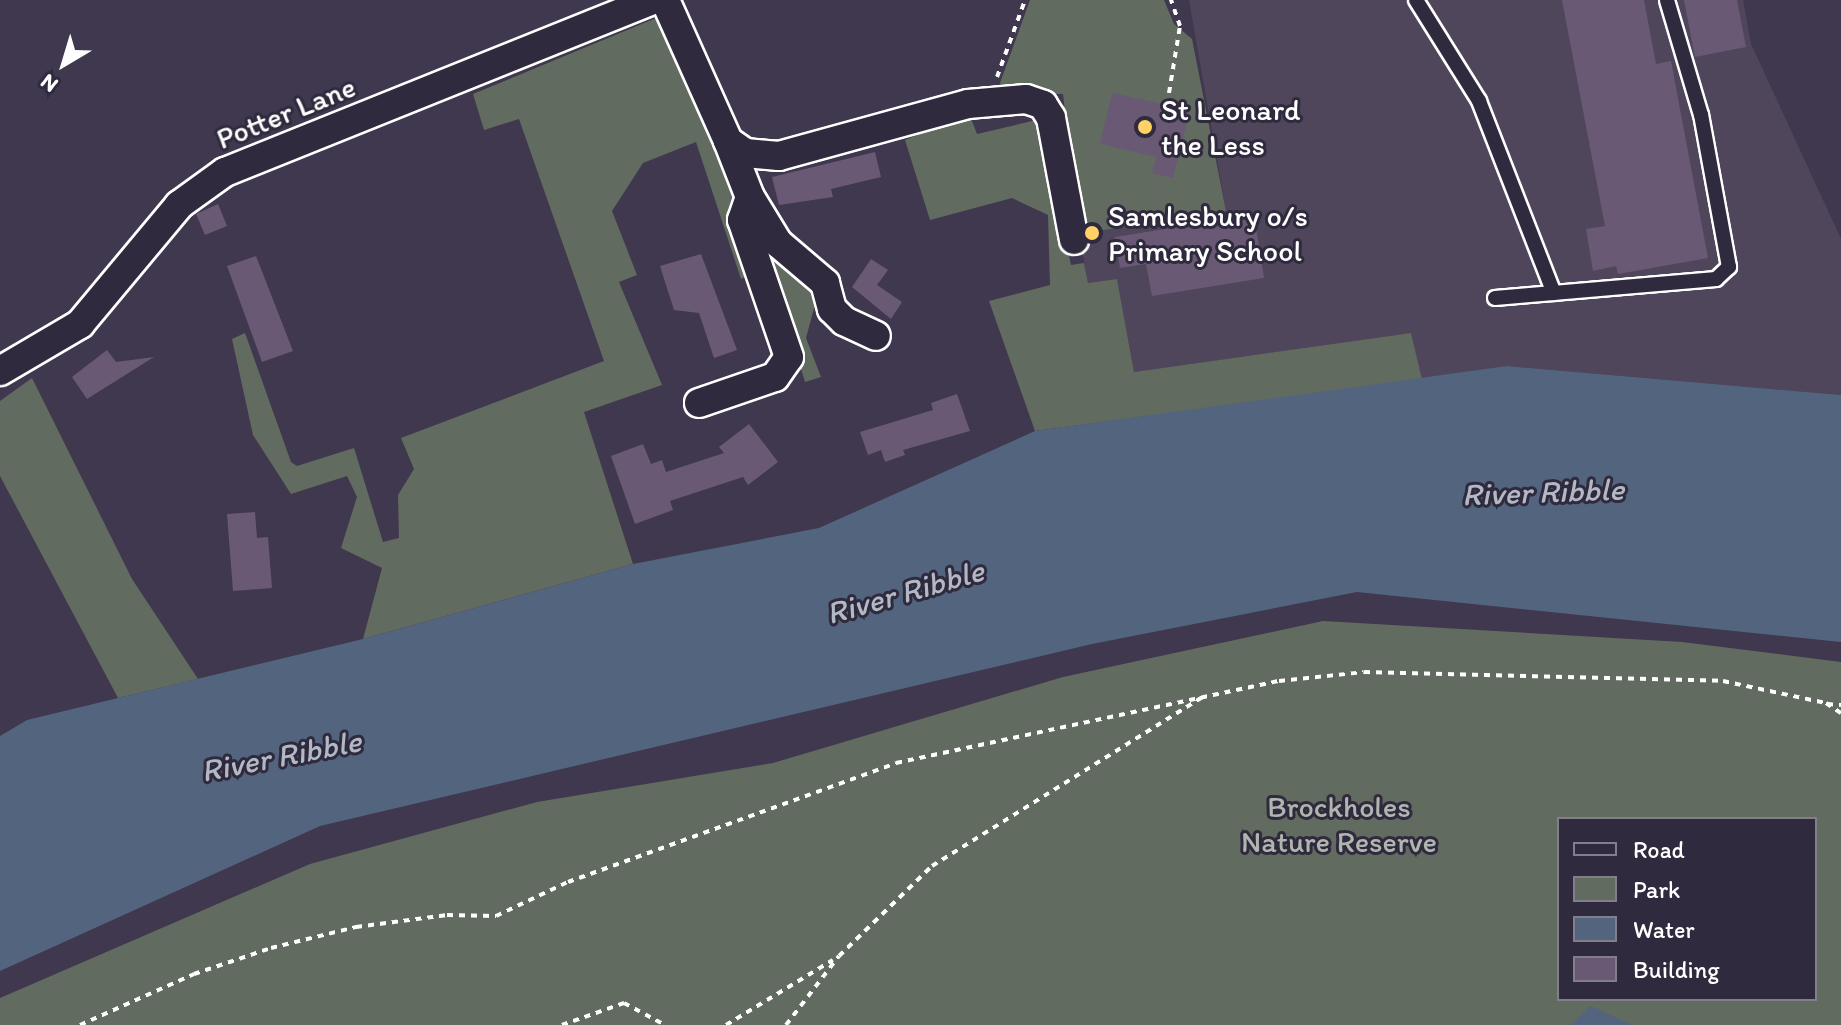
<!DOCTYPE html>
<html>
<head>
<meta charset="utf-8">
<style>
	body { margin:0 }
	#map { position:relative; width:1841px; height:1025px; overflow:hidden; background:#40384e; font-family:Itim,sans-serif }
	div>[style] { position:absolute }
	.built>* { inset:0; background:#50465c }
	.green>* { inset:0; background:#626b5f }
	.water>* { inset:0; background:#53647e }
	.building>* { inset:0; background:#695974 }
	.path>* { height:4px; margin-top:-2px; transform-origin:0; background:repeating-linear-gradient(90deg,#fff 0 6px,transparent 0 12px) }
	.roads { filter:drop-shadow(2px 0 #fff) drop-shadow(-2px 0 #fff) drop-shadow(0 2px #fff) drop-shadow(0 -2px #fff) }
	.service>* { height:14px; margin:-7px; padding:0 7px; transform-origin:7px; border-radius:7px; background:#2f2a3d }
	.minor>* { height:28px; margin:-14px; padding:0 14px; transform-origin:14px; border-radius:14px; background:#2f2a3d }
	.dots>* { width:22px; height:22px; translate:-50% -50%; box-sizing:border-box; border:4px solid #2f2a3d; border-radius:50% }
	span { translate:-50% -50%; white-space:nowrap; text-align:center; line-height:1.15; -webkit-text-stroke:6px #2f2a3d; paint-order:stroke }
	.poi-label { font-size:30px; color:#fff }
	.left { translate:0 -50%; text-align:left }
	.street-label { font-size:30px; color:#fff }
	.park-label { font-size:30px; color:#b0b5af }
	.water-label { font-size:32px; color:#b2b9c5; font-style:italic }
	.legend { position:absolute; left:1557px; top:817px; width:260px; height:184px; box-sizing:border-box; background:#2f2a3d; border:2px solid #827f8b; margin:0; padding:10px 14px; list-style:none; font-size:24px; color:#fff }
	.legend li { display:flex; align-items:center; gap:16px; height:40px }
	.legend b { width:40px; border:2px solid #827f8b }
	.north { position:absolute; left:24px; top:24px; width:80px; height:80px; -webkit-text-stroke:6px #2f2a3d; paint-order:stroke; rotate:218deg; font-size:22px; font-weight:700; line-height:32px; text-align:center; color:#fff }
	.north::after { content:''; display:block; margin:auto; width:28px; height:36px; background:#fff; clip-path:polygon(50% 0,100% 100%,50% 72%,0 100%) }
</style>
</head>
<body>
<div id="map">
	<div class="built">
		<div style="clip-path:polygon(1189px 0,1743px 0,1751px 44px,1841px 239px,1841px 395px,1508px 366px,1422px 379px,1411px 333px,1134px 372px,1117px 279px,1088px 283px,1079px 234px,1226px 211px)"></div>
	</div>
	<div class="green">
		<div style="clip-path:polygon(1030px 0,1164px 0,1174px 24px,1192px 39px,1226px 211px,1079px 234px,1063px 94px,996px 94px)"></div>
		<div style="clip-path:polygon(661px 16px,738px 197px,750px 274px,741px 279px,696px 142px,643px 163px,612px 211px,637px 275px,619px 282px,662px 385px,584px 412px,633px 564px,363px 639px,382px 568px,341px 548px,357px 497px,347px 476px,291px 494px,253px 435px,232px 339px,245px 333px,291px 462px,297px 466px,354px 448px,383px 542px,399px 538px,398px 495px,414px 469px,401px 438px,604px 361px,519px 119px,484px 130px,473px 94px)"></div>
		<div style="clip-path:polygon(969px 113px,977px 134px,1041px 119px,1071px 265px,1084px 263px,1088px 283px,1117px 279px,1134px 372px,1411px 333px,1422px 379px,1035px 431px,989px 301px,1050px 285px,1048px 215px,1012px 198px,930px 220px,905px 140px)"></div>
		<div style="clip-path:polygon(778px 258px,819px 290px,806px 338px,821px 377px,805px 382px,769px 262px)"></div>
		<div style="clip-path:polygon(32px 378px,132px 579px,198px 679px,118px 698px,0 476px,0 401px)"></div>
		<div style="clip-path:polygon(evenodd,1323px 621px,1682px 642px,1841px 662px,1841px 1025px,0 1025px,0 998px,310px 864px,537px 802px,773px 763px,1063px 677px,1323px 621px,1559px 819px,1815px 819px,1815px 999px,1559px 999px,1559px 819px)"></div>
	</div>
	<div class="water">
		<div style="clip-path:polygon(1507px 366px,1841px 395px,1841px 642px,1357px 592px,1092px 644px,320px 826px,0 971px,0 736px,27px 720px,363px 639px,633px 564px,819px 528px,1035px 431px)"></div>
		<div style="clip-path:polygon(1591px 1006px,1632px 1025px,1570px 1025px)"></div>
	</div>
	<div class="building">
		<div style="clip-path:polygon(1562px 0,1644px 0,1656px 64px,1671px 61px,1708px 258px,1618px 274px,1616px 266px,1593px 271px,1586px 229px,1605px 226px)"></div>
		<div style="clip-path:polygon(1684px 0,1737px 0,1746px 47px,1695px 57px)"></div>
		<div style="clip-path:polygon(1112px 93px,1190px 110px,1173px 178px,1152px 173px,1156px 157px,1100px 144px)"></div>
		<div style="clip-path:polygon(875px 152px,881px 177px,831px 189px,833px 197px,779px 205px,772px 177px)"></div>
		<div style="clip-path:polygon(218px 204px,227px 226px,205px 235px,196px 214px)"></div>
		<div style="clip-path:polygon(1254px 215px,1264px 278px,1152px 296px,1146px 264px,1120px 268px,1115px 237px)"></div>
		<div style="clip-path:polygon(701px 254px,737px 350px,714px 358px,699px 313px,674px 310px,660px 266px)"></div>
		<div style="clip-path:polygon(256px 256px,293px 351px,262px 362px,227px 266px)"></div>
		<div style="clip-path:polygon(871px 259px,888px 270px,877px 285px,902px 302px,891px 319px,852px 287px)"></div>
		<div style="clip-path:polygon(107px 350px,116px 362px,154px 357px,87px 399px,72px 377px)"></div>
		<div style="clip-path:polygon(957px 394px,970px 431px,903px 450px,905px 455px,885px 462px,881px 450px,868px 455px,860px 432px,933px 410px,931px 403px)"></div>
		<div style="clip-path:polygon(749px 424px,778px 462px,748px 485px,743px 477px,670px 501px,673px 510px,635px 524px,611px 456px,643px 444px,651px 464px,662px 460px,666px 472px,724px 453px,719px 447px)"></div>
		<div style="clip-path:polygon(255px 512px,257px 538px,268px 537px,272px 588px,233px 591px,227px 514px)"></div>
	</div>
	<div class="path">
		<div style="left:997px;top:77px;width:82px;rotate:-70deg"></div>
		<div style="left:1169px;top:93px;width:68px;rotate:-80.7deg"></div>
		<div style="left:1180px;top:26px;width:28px;rotate:-109deg"></div>
		<div style="left:1827px;top:704px;width:14px;rotate:4deg"></div>
		<div style="left:80px;top:1025px;width:125px;rotate:-24.1deg"></div>
		<div style="left:194px;top:974px;width:81px;rotate:-18.7deg"></div>
		<div style="left:271px;top:948px;width:88px;rotate:-13.9deg"></div>
		<div style="left:356px;top:927px;width:92px;rotate:-7.5deg"></div>
		<div style="left:447px;top:915px;width:49px;rotate:1.2deg"></div>
		<div style="left:496px;top:916px;width:80px;rotate:-25.3deg"></div>
		<div style="left:568px;top:882px;width:349px;rotate:-19.9deg"></div>
		<div style="left:896px;top:763px;width:392px;rotate:-12.1deg"></div>
		<div style="left:1279px;top:681px;width:85px;rotate:-6deg"></div>
		<div style="left:1364px;top:672px;width:359px;rotate:1.4deg"></div>
		<div style="left:1723px;top:681px;width:105px;rotate:12.1deg"></div>
		<div style="left:1826px;top:703px;width:18px;rotate:34deg"></div>
		<div style="left:562px;top:1025px;width:66px;rotate:-19.5deg"></div>
		<div style="left:624px;top:1003px;width:47px;rotate:28.2deg"></div>
		<div style="left:726px;top:1025px;width:125px;rotate:-31.3deg"></div>
		<div style="left:786px;top:1025px;width:87px;rotate:-52.5deg"></div>
		<div style="left:839px;top:956px;width:129px;rotate:-44.1deg"></div>
		<div style="left:932px;top:866px;width:319px;rotate:-32deg"></div>
	</div>
	<div class="roads">
		<div class="service">
			<div style="left:1416px;top:0;width:119px;rotate:58deg"></div>
			<div style="left:1479px;top:101px;width:206px;rotate:68.7deg"></div>
			<div style="left:1495px;top:298px;width:222px;rotate:-4.9deg"></div>
			<div style="left:1716px;top:279px;width:18px;rotate:-43deg"></div>
			<div style="left:1729px;top:267px;width:155px;rotate:-100.4deg"></div>
			<div style="left:1701px;top:115px;width:120px;rotate:-106.5deg"></div>
		</div>
		<div class="minor">
			<div style="left:665px;top:0;width:154px;rotate:65.9deg"></div>
			<div style="left:728px;top:141px;width:21px;rotate:35deg"></div>
			<div style="left:745px;top:153px;width:34px;rotate:5deg"></div>
			<div style="left:779px;top:156px;width:196px;rotate:-15.4deg"></div>
			<div style="left:968px;top:104px;width:58px;rotate:-4.9deg"></div>
			<div style="left:1026px;top:99px;width:18px;rotate:19deg"></div>
			<div style="left:1043px;top:105px;width:15px;rotate:58deg"></div>
			<div style="left:1051px;top:118px;width:124px;rotate:79.3deg"></div>
			<div style="left:728px;top:141px;width:60px;rotate:68.6deg"></div>
			<div style="left:750px;top:197px;width:54px;rotate:58.7deg"></div>
			<div style="left:778px;top:243px;width:62px;rotate:40.4deg"></div>
			<div style="left:825px;top:283px;width:27px;rotate:75deg"></div>
			<div style="left:832px;top:309px;width:17px;rotate:45deg"></div>
			<div style="left:844px;top:321px;width:35px;rotate:25deg"></div>
			<div style="left:0;top:371px;width:93px;rotate:-30.4deg"></div>
			<div style="left:80px;top:324px;width:155px;rotate:-50.2deg"></div>
			<div style="left:179px;top:205px;width:57px;rotate:-35.7deg"></div>
			<div style="left:225px;top:172px;width:461px;rotate:-21.9deg"></div>
			<div style="left:699px;top:403px;width:80px;rotate:-18.9deg"></div>
			<div style="left:775px;top:377px;width:24px;rotate:-55deg"></div>
			<div style="left:789px;top:357px;width:145px;rotate:-108.9deg"></div>
			<div style="left:742px;top:220px;width:24px;rotate:-71deg"></div>
		</div>
	</div>
	<div class="dots">
		<div style="left:1145px;top:127px;background:#ffd166"></div>
		<div style="left:1092px;top:233px;background:#ffd166"></div>
	</div>
	<div class="poi-label">
		<span class="left" style="left:1161px;top:127px">St Leonard<br>the Less</span>
		<span class="left" style="left:1108px;top:233px">Samlesbury o/s<br>Primary School</span>
	</div>
	<div class="street-label">
		<span style="left:286px;top:113px;rotate:-22deg">Potter Lane</span>
	</div>
	<div class="park-label">
		<span style="left:1339px;top:824px">Brockholes<br>Nature Reserve</span>
	</div>
	<div class="water-label">
		<span style="left:1543px;top:492px;rotate:-2deg">River Ribble</span>
		<span style="left:905px;top:592px;rotate:-16deg">River Ribble</span>
		<span style="left:281px;top:756px;rotate:-11deg">River Ribble</span>
	</div>
	<ul class="legend">
	<li><b style="height:10px;background:#2f2a3d"></b>Road</li>
	<li><b style="height:22px;background:#626b5f"></b>Park</li>
	<li><b style="height:22px;background:#53647e"></b>Water</li>
	<li><b style="height:22px;background:#695974"></b>Building</li>
	</ul>
	<div class="north">N</div>
</div>
</body>
</html>
